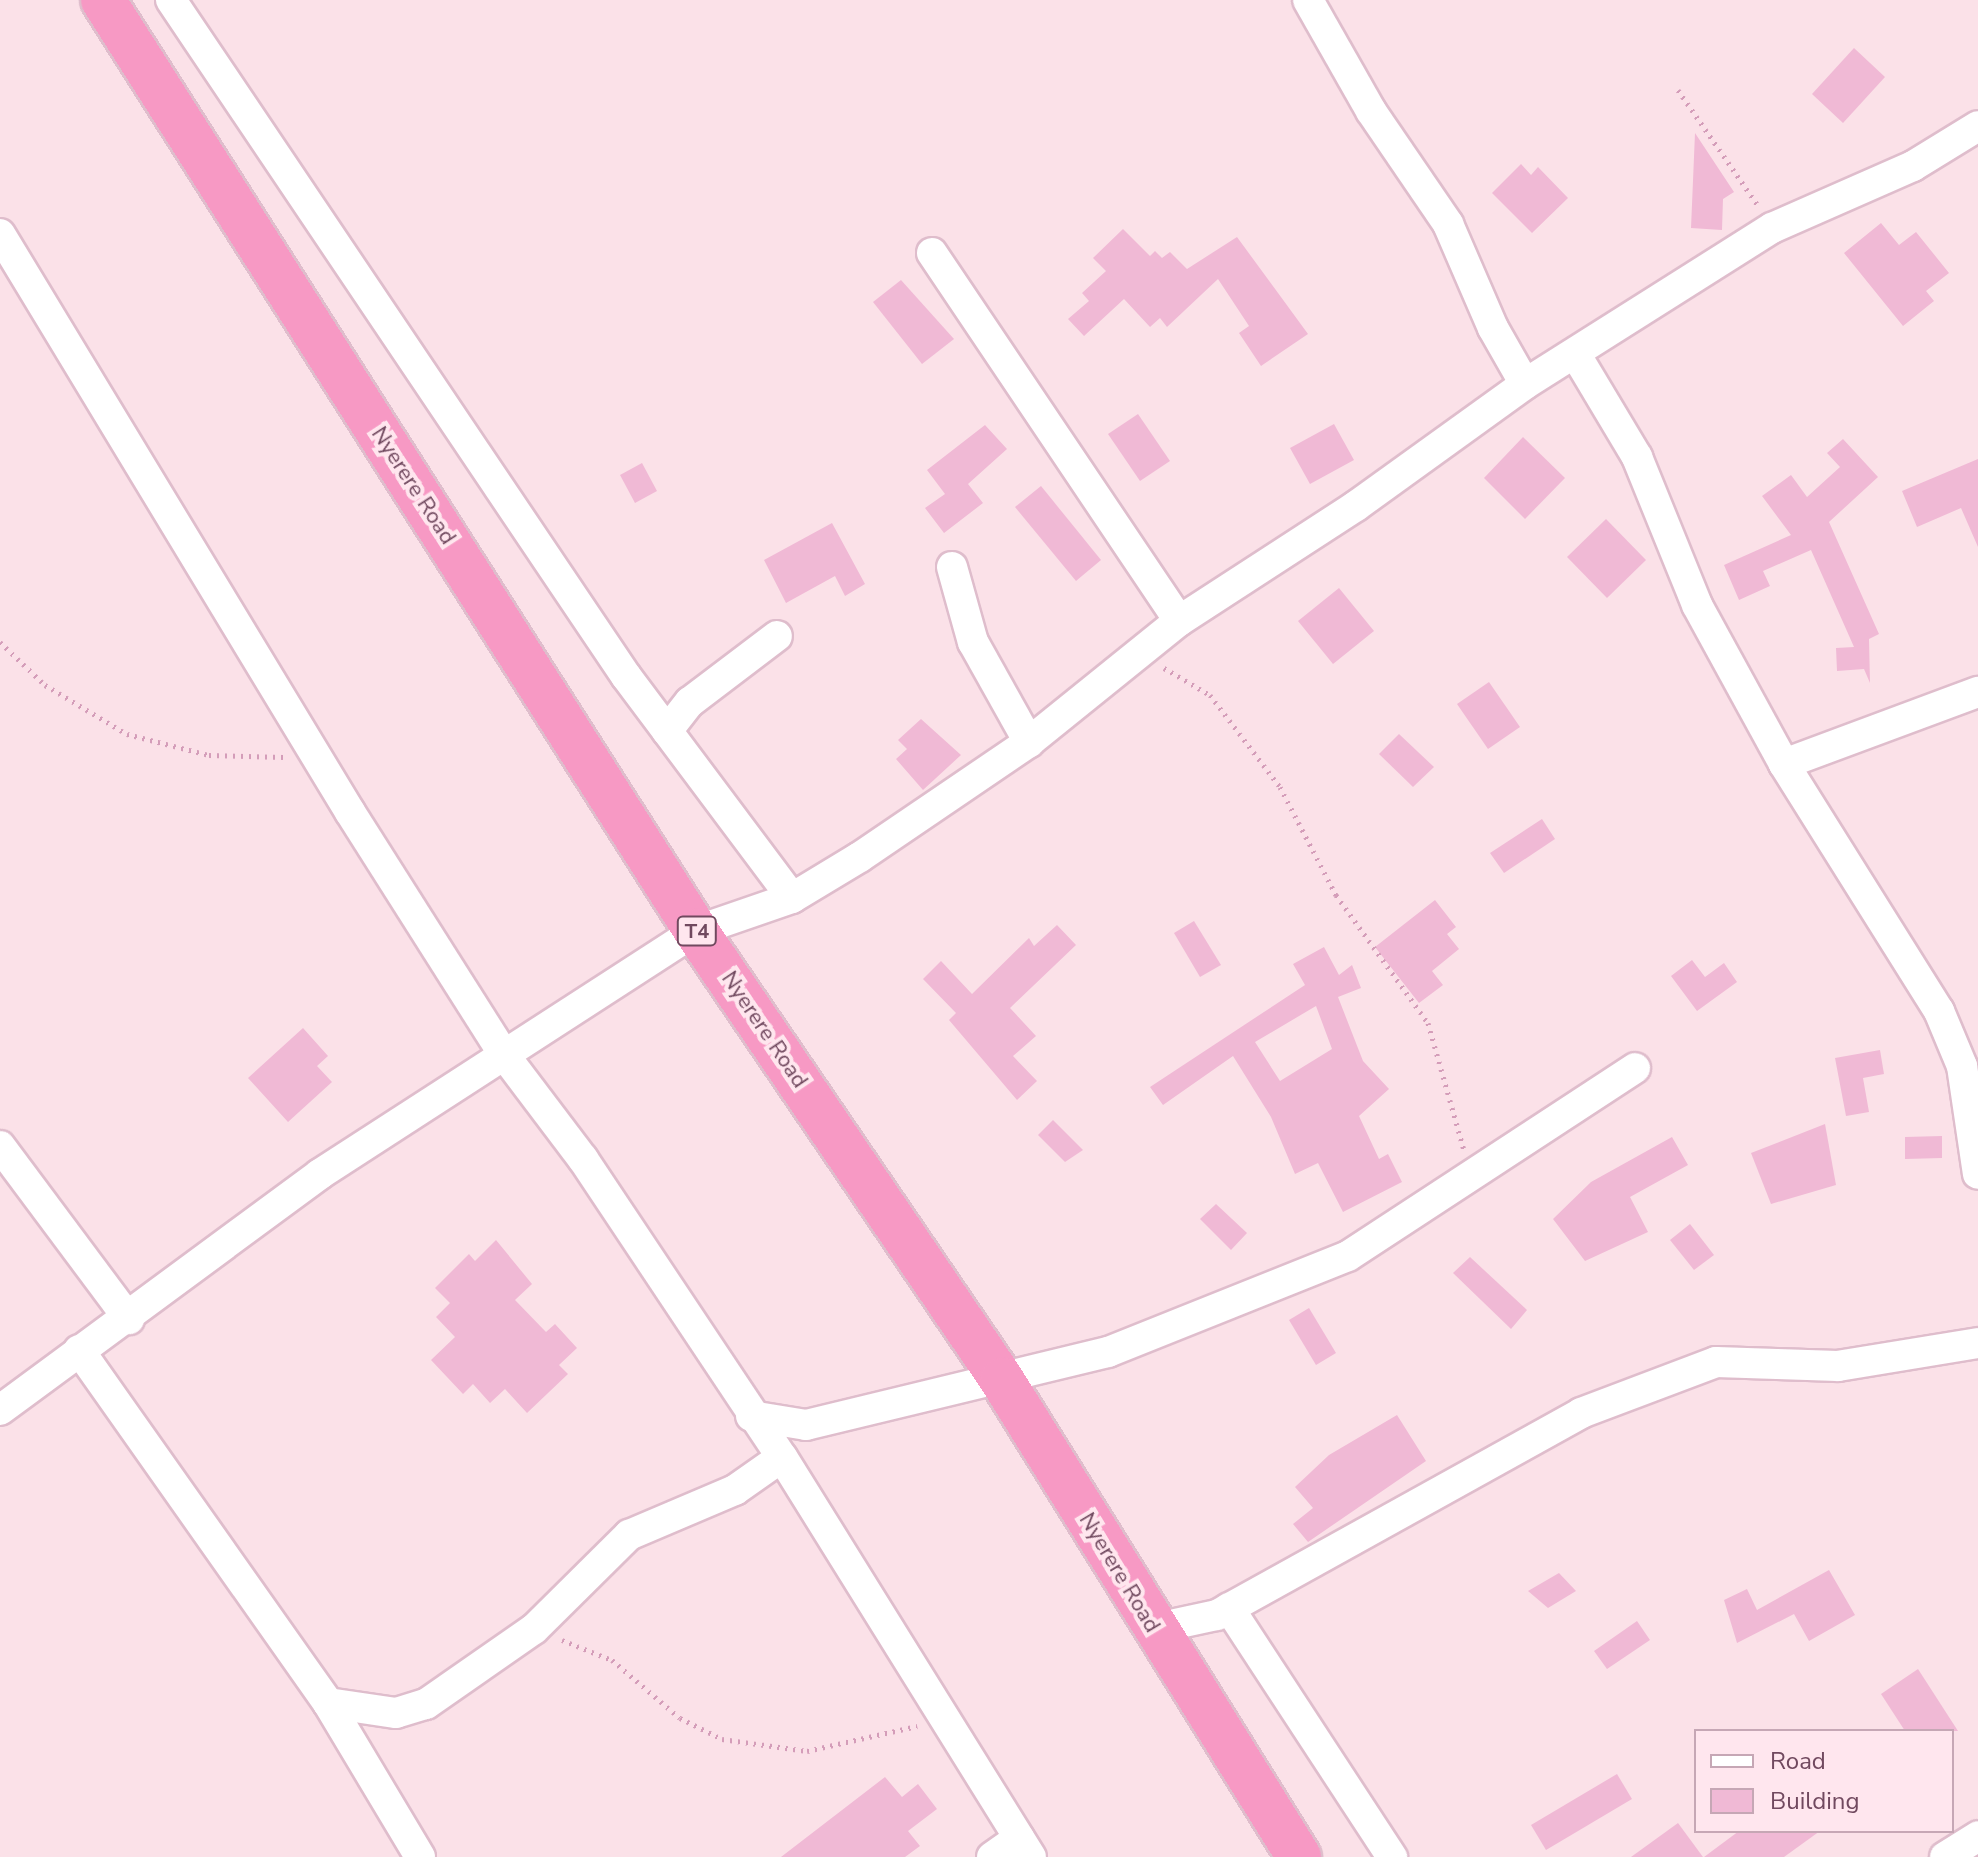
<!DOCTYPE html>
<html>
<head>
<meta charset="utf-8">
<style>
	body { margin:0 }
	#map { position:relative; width:1978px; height:1857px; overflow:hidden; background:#fbe1e8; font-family:"Nunito Sans",sans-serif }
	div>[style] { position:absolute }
	.building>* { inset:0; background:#f0b9d5 }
	.path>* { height:5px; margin-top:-2.5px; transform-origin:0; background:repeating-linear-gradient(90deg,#d49db9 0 2px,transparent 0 8px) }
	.roads { filter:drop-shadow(2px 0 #dfbdcc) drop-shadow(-2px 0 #dfbdcc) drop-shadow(0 2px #dfbdcc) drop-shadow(0 -2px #dfbdcc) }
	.minor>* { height:30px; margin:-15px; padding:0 15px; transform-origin:15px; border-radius:15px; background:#fff }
	.trunk>* { height:44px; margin:-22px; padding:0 22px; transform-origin:22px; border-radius:22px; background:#f799c4 }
	span { translate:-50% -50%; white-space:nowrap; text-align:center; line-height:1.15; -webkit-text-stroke:8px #ffe6ee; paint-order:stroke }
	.shield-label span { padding:2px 6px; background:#ffe6ee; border:2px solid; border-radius:6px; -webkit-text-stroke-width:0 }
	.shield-label { font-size:20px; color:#71495f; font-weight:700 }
	.street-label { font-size:22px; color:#71495f }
	.legend { position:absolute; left:1694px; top:1729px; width:260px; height:104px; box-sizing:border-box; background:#ffe6ee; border:2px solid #c6a7b5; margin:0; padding:10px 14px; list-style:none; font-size:24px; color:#71495f }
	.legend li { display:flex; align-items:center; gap:16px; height:40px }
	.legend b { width:40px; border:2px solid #c6a7b5 }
</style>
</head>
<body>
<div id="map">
	<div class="building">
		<div style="clip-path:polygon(1854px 48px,1885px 77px,1843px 123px,1812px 94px)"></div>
		<div style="clip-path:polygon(1695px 133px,1734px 192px,1723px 199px,1722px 230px,1691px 228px)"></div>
		<div style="clip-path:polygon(1521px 164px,1531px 175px,1538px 167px,1568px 198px,1532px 233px,1492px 193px)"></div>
		<div style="clip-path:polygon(1881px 223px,1899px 245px,1916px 232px,1949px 273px,1926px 291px,1934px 301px,1903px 326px,1844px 253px)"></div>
		<div style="clip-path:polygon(1123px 229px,1150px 256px,1155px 251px,1162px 258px,1170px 252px,1187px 269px,1237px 237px,1308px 334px,1261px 366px,1239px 333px,1249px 326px,1218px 279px,1167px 327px,1160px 318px,1150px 327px,1124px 299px,1084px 336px,1068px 319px,1089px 301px,1082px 293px,1106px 271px,1093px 258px)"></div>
		<div style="clip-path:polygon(901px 280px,954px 339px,922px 364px,873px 302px)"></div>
		<div style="clip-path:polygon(1138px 414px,1170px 461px,1140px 481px,1108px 434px)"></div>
		<div style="clip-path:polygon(1334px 424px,1354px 460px,1310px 484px,1290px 448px)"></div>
		<div style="clip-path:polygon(985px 425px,1007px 449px,968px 484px,983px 503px,944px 533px,925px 508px,945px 494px,927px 470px)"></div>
		<div style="clip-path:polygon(1523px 437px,1565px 478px,1525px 519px,1484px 478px)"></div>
		<div style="clip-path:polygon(1843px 439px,1878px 477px,1829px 522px,1879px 634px,1869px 639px,1870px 683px,1864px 669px,1837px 671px,1836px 648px,1854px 647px,1811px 550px,1763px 571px,1770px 586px,1739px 600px,1724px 565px,1791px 535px,1762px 496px,1791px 475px,1807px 497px,1840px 467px,1827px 453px)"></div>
		<div style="clip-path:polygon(1978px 459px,1978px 547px,1961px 508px,1917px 527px,1902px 491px)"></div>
		<div style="clip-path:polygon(642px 463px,657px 491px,635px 503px,620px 475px)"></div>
		<div style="clip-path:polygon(1041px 486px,1101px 560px,1076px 581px,1015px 507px)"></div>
		<div style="clip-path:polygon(1606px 519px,1646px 560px,1607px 598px,1567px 557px)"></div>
		<div style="clip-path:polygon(832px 523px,865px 584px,845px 596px,835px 576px,786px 603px,764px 560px)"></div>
		<div style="clip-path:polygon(1339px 588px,1374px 631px,1333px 664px,1298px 621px)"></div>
		<div style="clip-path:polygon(1489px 682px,1520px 727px,1488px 749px,1457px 704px)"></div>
		<div style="clip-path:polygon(921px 719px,961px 755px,923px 790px,896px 759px,907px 749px,898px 740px)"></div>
		<div style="clip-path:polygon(1399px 734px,1434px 767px,1413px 787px,1379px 754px)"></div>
		<div style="clip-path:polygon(1542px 819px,1555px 839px,1504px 873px,1490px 853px)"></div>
		<div style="clip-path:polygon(1435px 900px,1456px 927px,1447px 934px,1459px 949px,1432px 971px,1443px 985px,1419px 1003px,1375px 947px)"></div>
		<div style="clip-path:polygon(1194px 921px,1221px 965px,1200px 977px,1174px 933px)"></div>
		<div style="clip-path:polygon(1057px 925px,1076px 945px,1010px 1008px,1036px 1036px,1013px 1056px,1037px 1081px,1017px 1100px,949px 1020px,956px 1013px,923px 979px,941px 961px,972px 994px,1029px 938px,1034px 946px)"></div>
		<div style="clip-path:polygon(evenodd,1324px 947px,1339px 975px,1352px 965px,1361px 988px,1338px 997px,1363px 1061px,1389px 1089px,1359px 1116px,1379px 1159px,1388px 1154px,1402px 1182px,1343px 1212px,1318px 1163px,1295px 1174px,1271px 1117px,1233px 1056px,1163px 1105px,1150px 1087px,1305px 985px,1293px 964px,1324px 947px,1316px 1006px,1332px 1049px,1280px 1081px,1255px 1042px,1316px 1006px)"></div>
		<div style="clip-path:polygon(1692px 960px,1705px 977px,1724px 963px,1737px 982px,1697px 1011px,1671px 976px)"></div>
		<div style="clip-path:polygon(303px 1028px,328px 1056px,317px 1066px,332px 1082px,288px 1122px,248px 1078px)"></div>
		<div style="clip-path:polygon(1880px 1050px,1884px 1074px,1863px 1078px,1869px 1112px,1846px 1116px,1835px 1058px)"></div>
		<div style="clip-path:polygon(1053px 1120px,1083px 1150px,1065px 1162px,1038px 1135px)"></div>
		<div style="clip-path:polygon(1825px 1124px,1836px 1185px,1771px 1204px,1751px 1153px)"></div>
		<div style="clip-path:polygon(1942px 1136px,1942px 1158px,1905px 1159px,1905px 1137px)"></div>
		<div style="clip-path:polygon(1672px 1137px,1688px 1165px,1630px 1197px,1648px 1232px,1585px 1261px,1553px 1219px,1591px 1182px)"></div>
		<div style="clip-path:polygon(1216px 1204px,1247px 1233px,1231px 1250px,1200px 1219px)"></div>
		<div style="clip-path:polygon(1690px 1224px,1714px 1255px,1694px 1270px,1670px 1240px)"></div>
		<div style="clip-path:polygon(496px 1240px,532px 1284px,515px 1300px,546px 1332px,555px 1324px,577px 1348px,559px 1365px,568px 1374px,527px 1413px,505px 1389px,490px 1403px,473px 1384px,463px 1394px,431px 1360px,455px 1337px,436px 1317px,450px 1303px,435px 1288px,469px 1254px,475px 1261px)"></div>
		<div style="clip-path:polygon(1470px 1257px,1527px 1310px,1511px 1329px,1453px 1273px)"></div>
		<div style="clip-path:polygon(1309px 1308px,1336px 1353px,1316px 1365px,1289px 1320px)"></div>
		<div style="clip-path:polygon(1397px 1415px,1426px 1461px,1308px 1542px,1293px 1524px,1313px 1508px,1295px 1487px,1329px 1455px)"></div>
		<div style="clip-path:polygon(1829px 1570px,1855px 1615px,1809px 1641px,1794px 1614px,1737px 1643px,1724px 1600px,1747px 1589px,1757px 1610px)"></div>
		<div style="clip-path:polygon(1559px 1573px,1576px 1591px,1548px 1608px,1528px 1591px)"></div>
		<div style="clip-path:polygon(1637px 1621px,1650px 1640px,1607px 1669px,1594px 1651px)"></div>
		<div style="clip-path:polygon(1918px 1669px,1958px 1731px,1905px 1731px,1881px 1694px)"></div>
		<div style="clip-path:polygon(1617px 1774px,1632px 1799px,1546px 1850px,1531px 1825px)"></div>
		<div style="clip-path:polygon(885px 1777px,902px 1797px,918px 1784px,937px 1809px,908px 1831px,920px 1846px,905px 1857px,781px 1857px)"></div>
		<div style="clip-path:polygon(1678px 1823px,1703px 1857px,1631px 1857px)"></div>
		<div style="clip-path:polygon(1739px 1831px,1820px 1831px,1784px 1857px,1704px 1857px)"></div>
	</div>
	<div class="path">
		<div style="left:1678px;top:90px;width:142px;rotate:55.3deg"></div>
		<div style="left:0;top:642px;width:62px;rotate:43.7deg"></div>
		<div style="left:45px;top:685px;width:96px;rotate:30.9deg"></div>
		<div style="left:127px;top:734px;width:85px;rotate:14.4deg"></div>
		<div style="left:209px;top:755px;width:75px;rotate:1.5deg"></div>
		<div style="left:1164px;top:668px;width:53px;rotate:30.4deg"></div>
		<div style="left:1210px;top:695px;width:116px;rotate:52.7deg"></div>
		<div style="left:1280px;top:787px;width:122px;rotate:62.6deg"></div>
		<div style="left:1336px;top:895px;width:158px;rotate:54.3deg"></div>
		<div style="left:1428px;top:1023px;width:132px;rotate:74.2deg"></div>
		<div style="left:562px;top:1640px;width:54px;rotate:21.8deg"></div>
		<div style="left:612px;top:1660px;width:89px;rotate:40.5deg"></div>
		<div style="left:680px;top:1718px;width:47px;rotate:26.6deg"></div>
		<div style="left:722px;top:1739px;width:86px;rotate:8deg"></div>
		<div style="left:807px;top:1751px;width:113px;rotate:-12.8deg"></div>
	</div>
	<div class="roads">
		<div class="minor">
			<div style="left:171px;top:0;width:815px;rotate:56.06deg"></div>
			<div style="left:626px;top:676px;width:277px;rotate:53.2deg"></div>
			<div style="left:1308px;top:0;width:128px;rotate:60.4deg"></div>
			<div style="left:1371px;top:111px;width:137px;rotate:55.7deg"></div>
			<div style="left:1448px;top:224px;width:113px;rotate:66.6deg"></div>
			<div style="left:1493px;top:328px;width:64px;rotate:60.3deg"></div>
			<div style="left:0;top:234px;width:676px;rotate:58.8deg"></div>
			<div style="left:350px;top:812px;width:289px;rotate:57.6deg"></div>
			<div style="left:505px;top:1056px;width:129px;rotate:52.9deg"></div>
			<div style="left:583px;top:1159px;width:358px;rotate:56.3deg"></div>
			<div style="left:782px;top:1457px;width:471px;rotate:58.1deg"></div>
			<div style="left:932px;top:253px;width:443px;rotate:56.1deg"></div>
			<div style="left:1576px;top:355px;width:119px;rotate:59.1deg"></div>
			<div style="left:1637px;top:457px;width:160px;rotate:67.9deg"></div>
			<div style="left:1697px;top:605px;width:181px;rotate:61.3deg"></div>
			<div style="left:1784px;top:764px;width:292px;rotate:57.9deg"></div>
			<div style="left:1939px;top:1011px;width:60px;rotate:67.3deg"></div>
			<div style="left:1962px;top:1066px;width:109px;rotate:81.6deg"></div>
			<div style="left:952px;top:567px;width:78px;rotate:74.4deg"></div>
			<div style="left:973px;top:642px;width:115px;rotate:60.8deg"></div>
			<div style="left:667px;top:731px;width:37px;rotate:-52deg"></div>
			<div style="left:690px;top:702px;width:109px;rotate:-37.2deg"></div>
			<div style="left:1784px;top:764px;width:207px;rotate:-20.4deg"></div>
			<div style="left:0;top:1146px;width:216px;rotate:53.3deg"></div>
			<div style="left:79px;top:1350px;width:432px;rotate:54.8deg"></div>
			<div style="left:328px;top:1703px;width:179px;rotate:59.1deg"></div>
			<div style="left:0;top:1410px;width:398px;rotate:-36.4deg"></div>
			<div style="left:320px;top:1174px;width:448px;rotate:-32.9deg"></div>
			<div style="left:696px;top:931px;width:102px;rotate:-19deg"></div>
			<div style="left:792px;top:898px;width:79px;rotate:-31.1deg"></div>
			<div style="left:860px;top:857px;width:204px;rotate:-34.2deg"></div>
			<div style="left:1029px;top:742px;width:193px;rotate:-38.9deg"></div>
			<div style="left:1179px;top:621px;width:211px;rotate:-33deg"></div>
			<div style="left:1356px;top:506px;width:208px;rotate:-35.8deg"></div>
			<div style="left:1525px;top:384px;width:292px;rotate:-32.3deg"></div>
			<div style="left:1772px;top:228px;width:154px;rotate:-23.7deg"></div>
			<div style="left:1913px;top:166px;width:76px;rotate:-31.6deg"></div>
			<div style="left:751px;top:1416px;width:56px;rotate:9.3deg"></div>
			<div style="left:806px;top:1425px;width:311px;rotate:-13.6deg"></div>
			<div style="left:1108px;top:1352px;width:258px;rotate:-21.8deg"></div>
			<div style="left:1348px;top:1256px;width:343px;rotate:-33.2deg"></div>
			<div style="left:1229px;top:1608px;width:298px;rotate:56.8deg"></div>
			<div style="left:1152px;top:1629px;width:66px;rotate:-12.2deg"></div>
			<div style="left:1217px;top:1615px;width:416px;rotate:-29deg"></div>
			<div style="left:1581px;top:1413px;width:144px;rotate:-20.7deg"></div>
			<div style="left:1716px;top:1362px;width:122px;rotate:1.9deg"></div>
			<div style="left:1838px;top:1366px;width:142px;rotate:-9.3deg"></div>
			<div style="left:328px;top:1703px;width:69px;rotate:8.4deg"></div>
			<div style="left:396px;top:1713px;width:31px;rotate:-17deg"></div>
			<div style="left:426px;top:1704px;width:131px;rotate:-34.8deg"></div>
			<div style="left:534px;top:1629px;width:134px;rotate:-44.7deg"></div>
			<div style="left:629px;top:1535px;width:115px;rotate:-23deg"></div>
			<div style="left:735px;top:1490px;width:57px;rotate:-35.1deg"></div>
			<div style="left:992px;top:1857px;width:33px;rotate:-35deg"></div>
			<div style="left:1945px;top:1857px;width:39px;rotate:-32deg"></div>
		</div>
		<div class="trunk">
			<div style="left:103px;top:0;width:1104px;rotate:57.5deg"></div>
			<div style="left:696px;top:931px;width:543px;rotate:55.73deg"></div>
			<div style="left:1002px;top:1380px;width:562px;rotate:58.09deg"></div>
		</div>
	</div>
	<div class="shield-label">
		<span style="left:697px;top:931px">T4</span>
	</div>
	<div class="street-label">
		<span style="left:413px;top:486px;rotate:57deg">Nyerere Road</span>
		<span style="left:764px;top:1030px;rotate:56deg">Nyerere Road</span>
		<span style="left:1119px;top:1573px;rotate:59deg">Nyerere Road</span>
	</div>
	<ul class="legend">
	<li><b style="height:10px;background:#fff"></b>Road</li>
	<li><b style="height:22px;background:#f0b9d5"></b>Building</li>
	</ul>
</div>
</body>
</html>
